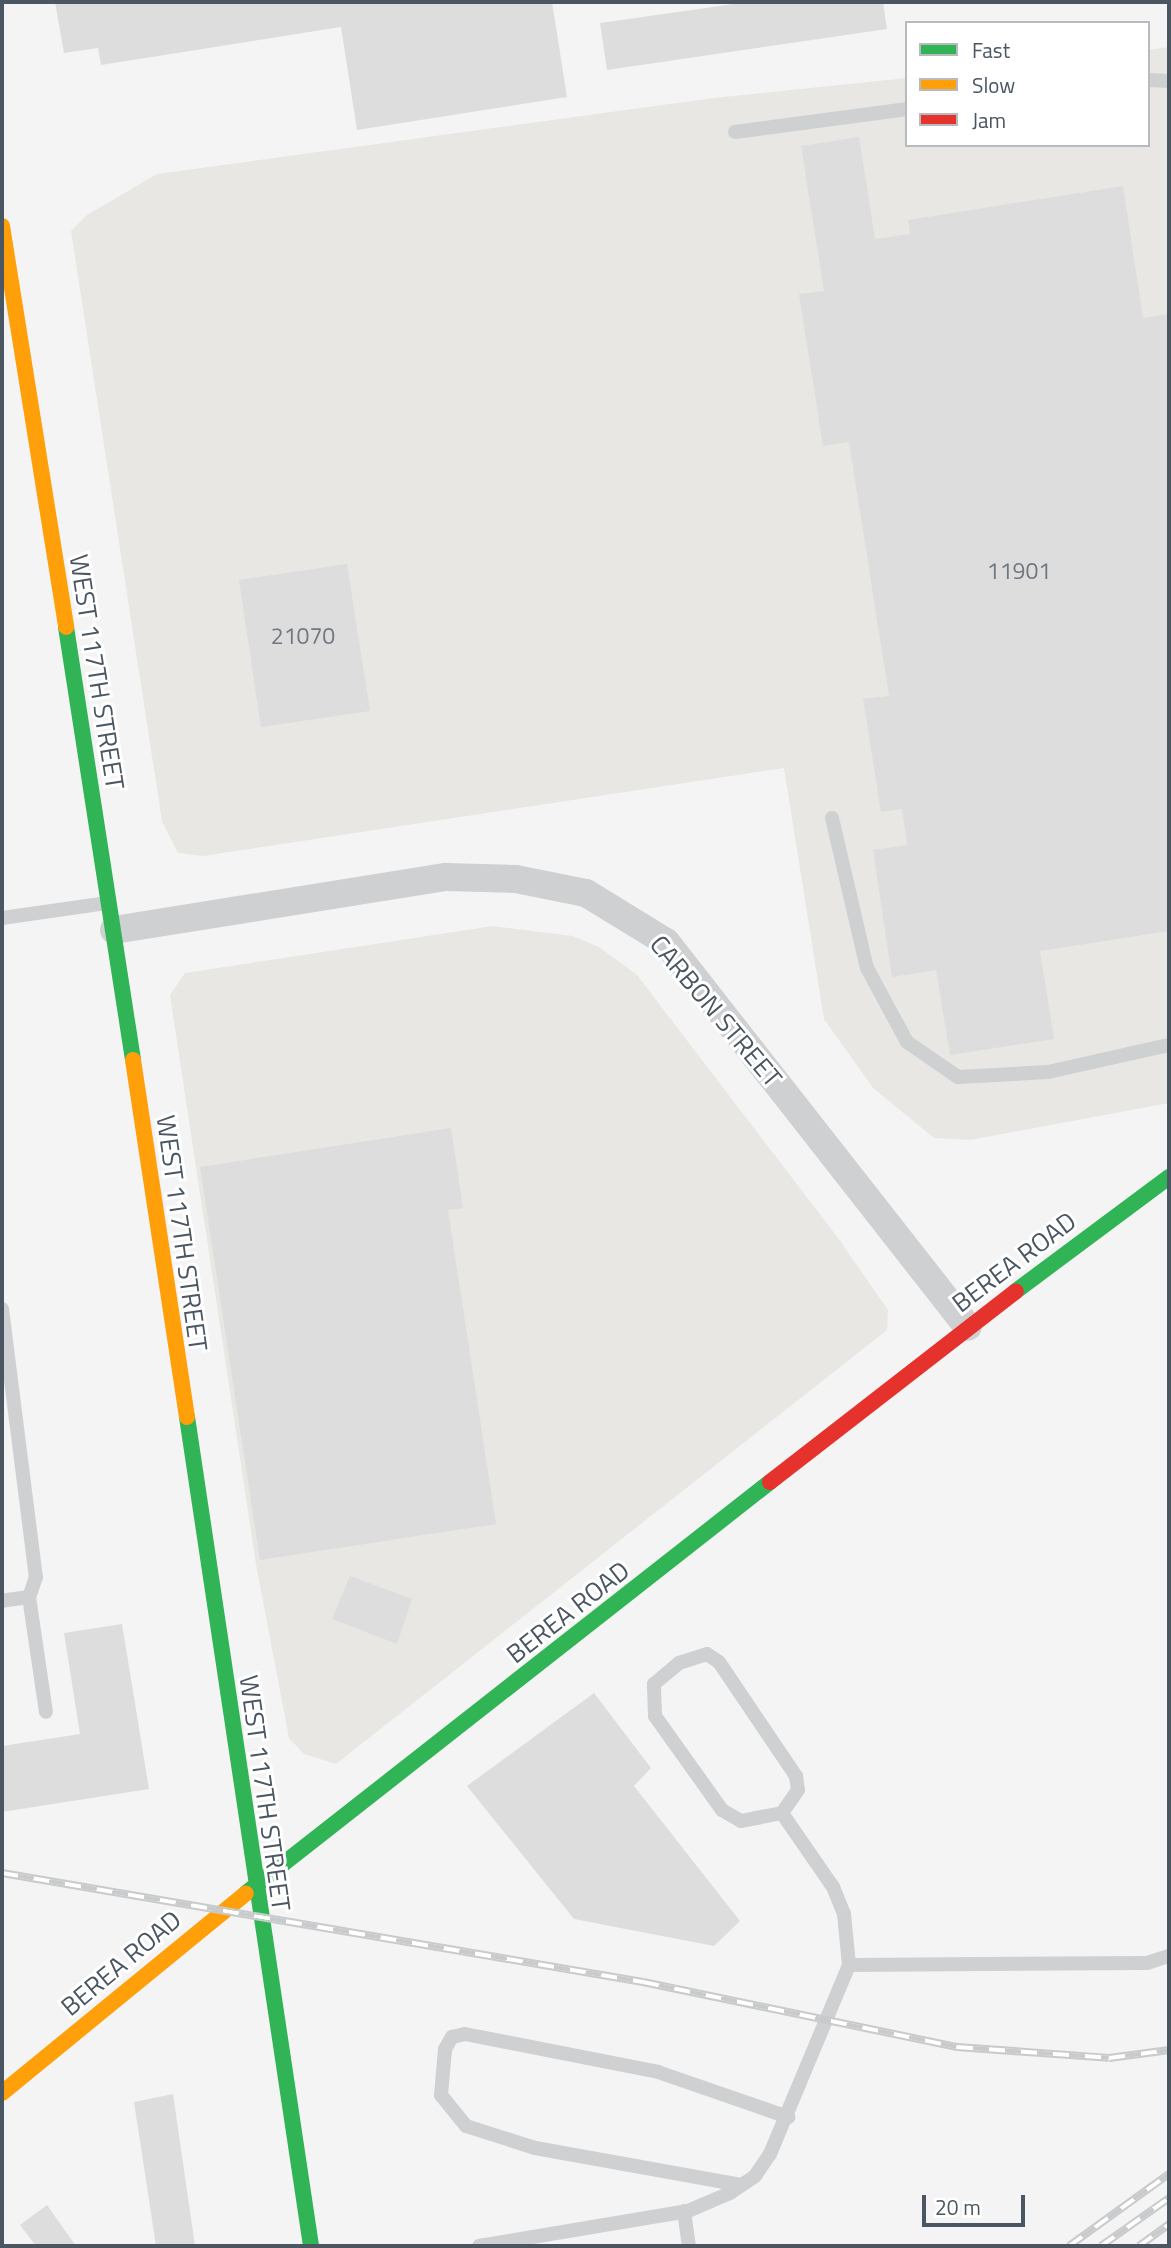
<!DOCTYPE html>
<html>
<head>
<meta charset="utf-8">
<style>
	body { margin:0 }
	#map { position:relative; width:1171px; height:2248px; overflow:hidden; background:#f4f4f4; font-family:"Titillium Web",sans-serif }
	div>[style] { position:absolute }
	.commercial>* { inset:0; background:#e8e7e3 }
	.building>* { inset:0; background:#ddddde }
	.lane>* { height:14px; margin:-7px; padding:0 7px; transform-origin:7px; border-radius:7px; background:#ced0d2 }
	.street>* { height:28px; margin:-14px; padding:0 14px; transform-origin:14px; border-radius:14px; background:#ced0d2 }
	.fast>* { height:16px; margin:-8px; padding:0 8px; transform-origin:8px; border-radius:8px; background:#30b455 }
	.slow>* { height:16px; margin:-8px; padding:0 8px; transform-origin:8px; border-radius:8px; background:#ff9f0a }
	.jam>* { height:16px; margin:-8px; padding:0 8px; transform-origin:8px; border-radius:8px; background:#e5322d }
	.rail>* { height:8px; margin-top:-4px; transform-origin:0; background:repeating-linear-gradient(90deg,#fff 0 16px,#c9cacc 0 32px); box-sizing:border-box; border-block:2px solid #c9cacc }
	span { translate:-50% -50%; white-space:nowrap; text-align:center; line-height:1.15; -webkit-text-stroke:6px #fff; paint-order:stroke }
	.number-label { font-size:23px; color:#707881 }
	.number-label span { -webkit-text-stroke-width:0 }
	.street-label { font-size:26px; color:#4a5661 }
	.frame { position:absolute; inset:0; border:4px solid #4a5661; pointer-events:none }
	.legend { position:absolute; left:905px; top:21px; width:245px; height:126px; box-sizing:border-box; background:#fff; border:2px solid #b7bbc0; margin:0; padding:9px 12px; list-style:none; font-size:21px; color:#4a5661 }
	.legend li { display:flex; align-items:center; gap:14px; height:35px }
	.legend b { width:35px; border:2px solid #b7bbc0 }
	.scale { position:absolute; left:922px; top:2195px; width:103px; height:32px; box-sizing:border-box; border:4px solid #4a5661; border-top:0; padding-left:9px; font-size:21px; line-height:24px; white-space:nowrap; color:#4a5661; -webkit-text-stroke:5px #fff; paint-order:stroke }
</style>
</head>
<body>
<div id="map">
	<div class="commercial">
		<div style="clip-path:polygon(1169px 47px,1169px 1103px,970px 1140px,934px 1138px,873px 1088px,824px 1019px,784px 768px,203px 856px,178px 853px,162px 821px,71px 231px,87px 215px,157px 174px,714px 98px,907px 78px,907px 145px,1148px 145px,1148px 50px)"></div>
		<div style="clip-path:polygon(493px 926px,573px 936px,599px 947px,637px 975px,838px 1238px,888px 1310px,887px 1330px,336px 1764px,304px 1754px,289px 1738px,256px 1564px,170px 995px,185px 973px)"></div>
	</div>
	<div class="building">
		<div style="clip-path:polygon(55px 2px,552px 2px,567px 97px,357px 130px,341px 27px,101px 65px,98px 48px,64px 53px)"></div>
		<div style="clip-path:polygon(748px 2px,883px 2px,887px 29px,607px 70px,600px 23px)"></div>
		<div style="clip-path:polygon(859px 137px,875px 239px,910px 234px,908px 220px,1123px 186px,1143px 318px,1169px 314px,1169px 931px,1040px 951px,1054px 1039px,950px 1055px,936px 970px,892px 977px,873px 850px,907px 845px,902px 809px,881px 812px,863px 699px,889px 696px,849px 442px,823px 446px,799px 294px,824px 291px,801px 146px)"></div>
		<div style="clip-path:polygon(347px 564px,370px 711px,261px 727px,239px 580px)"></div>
		<div style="clip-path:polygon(451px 1128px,463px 1208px,448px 1210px,496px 1524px,260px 1560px,200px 1167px)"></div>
		<div style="clip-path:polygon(350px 1576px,412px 1599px,397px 1644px,332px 1619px)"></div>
		<div style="clip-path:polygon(122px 1624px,149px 1789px,2px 1812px,2px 1746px,80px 1734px,64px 1633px)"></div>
		<div style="clip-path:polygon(594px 1693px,651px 1768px,634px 1786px,740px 1921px,714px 1946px,574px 1919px,467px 1786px)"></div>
		<div style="clip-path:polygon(173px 2094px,195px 2246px,156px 2246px,134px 2102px)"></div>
		<div style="clip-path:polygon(47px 2205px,76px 2246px,36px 2246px,20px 2225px)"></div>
	</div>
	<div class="lane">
		<div style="left:1148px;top:80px;width:21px;rotate:3deg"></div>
		<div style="left:735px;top:132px;width:174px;rotate:-7.6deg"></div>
		<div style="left:832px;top:818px;width:154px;rotate:76.9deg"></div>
		<div style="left:867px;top:968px;width:84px;rotate:61.6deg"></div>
		<div style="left:907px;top:1042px;width:62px;rotate:34.5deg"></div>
		<div style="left:958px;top:1077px;width:90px;rotate:-3.2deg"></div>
		<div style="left:1048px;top:1072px;width:124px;rotate:-12.6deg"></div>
		<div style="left:2px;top:918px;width:107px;rotate:-8.1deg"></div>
		<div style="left:2px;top:1309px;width:270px;rotate:82.8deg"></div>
		<div style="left:36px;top:1577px;width:21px;rotate:109deg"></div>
		<div style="left:29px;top:1597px;width:27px;rotate:172deg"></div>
		<div style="left:29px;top:1597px;width:116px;rotate:81.6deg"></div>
		<div style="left:707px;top:1654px;width:14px;rotate:34deg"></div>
		<div style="left:719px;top:1662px;width:138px;rotate:56deg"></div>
		<div style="left:796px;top:1776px;width:14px;rotate:82deg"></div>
		<div style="left:798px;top:1790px;width:28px;rotate:125deg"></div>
		<div style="left:782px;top:1813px;width:42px;rotate:169deg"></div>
		<div style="left:741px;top:1821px;width:22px;rotate:-150deg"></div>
		<div style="left:722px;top:1810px;width:115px;rotate:-125.5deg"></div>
		<div style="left:655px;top:1716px;width:32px;rotate:-92deg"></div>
		<div style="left:654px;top:1684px;width:33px;rotate:-40deg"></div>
		<div style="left:679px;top:1663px;width:29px;rotate:-18deg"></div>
		<div style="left:849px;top:1965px;width:298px;rotate:-0.4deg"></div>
		<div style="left:1147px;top:1963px;width:23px;rotate:-18deg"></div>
		<div style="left:741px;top:2185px;width:209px;rotate:-169.8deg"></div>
		<div style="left:535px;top:2148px;width:72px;rotate:-162.3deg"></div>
		<div style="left:466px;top:2126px;width:40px;rotate:-129deg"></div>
		<div style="left:441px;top:2095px;width:46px;rotate:-85deg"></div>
		<div style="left:445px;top:2049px;width:14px;rotate:-60deg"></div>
		<div style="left:452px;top:2037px;width:13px;rotate:-13deg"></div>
		<div style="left:465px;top:2034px;width:197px;rotate:11.1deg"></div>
		<div style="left:658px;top:2072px;width:138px;rotate:19.1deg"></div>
		<div style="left:684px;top:2211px;width:35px;rotate:82deg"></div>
		<div style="left:479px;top:2246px;width:212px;rotate:-9.5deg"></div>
		<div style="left:688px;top:2211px;width:46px;rotate:-23.2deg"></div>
		<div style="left:730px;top:2193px;width:30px;rotate:-34deg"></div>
		<div style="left:755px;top:2176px;width:27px;rotate:-56deg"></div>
		<div style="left:770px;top:2154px;width:205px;rotate:-67.3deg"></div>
		<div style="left:849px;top:1965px;width:51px;rotate:-95.6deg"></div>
		<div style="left:844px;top:1914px;width:29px;rotate:-112deg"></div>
		<div style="left:833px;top:1887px;width:90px;rotate:-124.6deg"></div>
	</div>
	<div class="street">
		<div style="left:114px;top:930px;width:336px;rotate:-9.1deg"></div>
		<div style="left:446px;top:877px;width:70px;rotate:1.6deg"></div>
		<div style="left:516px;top:879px;width:71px;rotate:11.3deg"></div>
		<div style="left:586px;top:893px;width:94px;rotate:31.5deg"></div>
		<div style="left:666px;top:942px;width:489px;rotate:51.9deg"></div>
	</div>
	<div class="fast">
		<div style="left:66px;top:627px;width:438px;rotate:81.2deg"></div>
		<div style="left:1016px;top:1291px;width:191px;rotate:-36.7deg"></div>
		<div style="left:187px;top:1417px;width:838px;rotate:81.49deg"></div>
		<div style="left:246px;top:1893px;width:666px;rotate:-38.11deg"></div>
	</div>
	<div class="slow">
		<div style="left:2px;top:226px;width:406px;rotate:80.9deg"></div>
		<div style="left:133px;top:1060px;width:361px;rotate:81.4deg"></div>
		<div style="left:2px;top:2093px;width:315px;rotate:-39.3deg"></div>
	</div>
	<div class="jam">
		<div style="left:770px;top:1482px;width:311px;rotate:-37.8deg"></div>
	</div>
	<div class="rail">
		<div style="left:2px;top:1873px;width:650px;rotate:9.65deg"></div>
		<div style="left:643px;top:1982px;width:321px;rotate:11.7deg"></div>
		<div style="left:957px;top:2047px;width:152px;rotate:4.1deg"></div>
		<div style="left:1109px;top:2058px;width:61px;rotate:-7.6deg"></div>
		<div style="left:1069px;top:2246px;width:123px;rotate:-35.8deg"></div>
		<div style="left:1101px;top:2246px;width:83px;rotate:-35.2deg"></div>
		<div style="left:1139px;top:2246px;width:37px;rotate:-36deg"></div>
	</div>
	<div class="number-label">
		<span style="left:1019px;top:571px">11901</span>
		<span style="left:303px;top:636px">21070</span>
	</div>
	<div class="street-label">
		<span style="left:97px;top:672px;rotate:81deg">WEST 117TH STREET</span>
		<span style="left:716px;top:1011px;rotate:50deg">CARBON STREET</span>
		<span style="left:182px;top:1233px;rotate:82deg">WEST 117TH STREET</span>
		<span style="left:1014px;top:1262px;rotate:-37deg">BEREA ROAD</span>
		<span style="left:568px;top:1612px;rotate:-38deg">BEREA ROAD</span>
		<span style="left:265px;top:1793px;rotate:82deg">WEST 117TH STREET</span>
		<span style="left:121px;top:1963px;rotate:-40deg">BEREA ROAD</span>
	</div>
	<div class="frame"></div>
	<ul class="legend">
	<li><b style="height:9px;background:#30b455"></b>Fast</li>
	<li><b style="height:9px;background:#ff9f0a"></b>Slow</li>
	<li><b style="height:9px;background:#e5322d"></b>Jam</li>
	</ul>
	<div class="scale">20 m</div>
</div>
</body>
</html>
